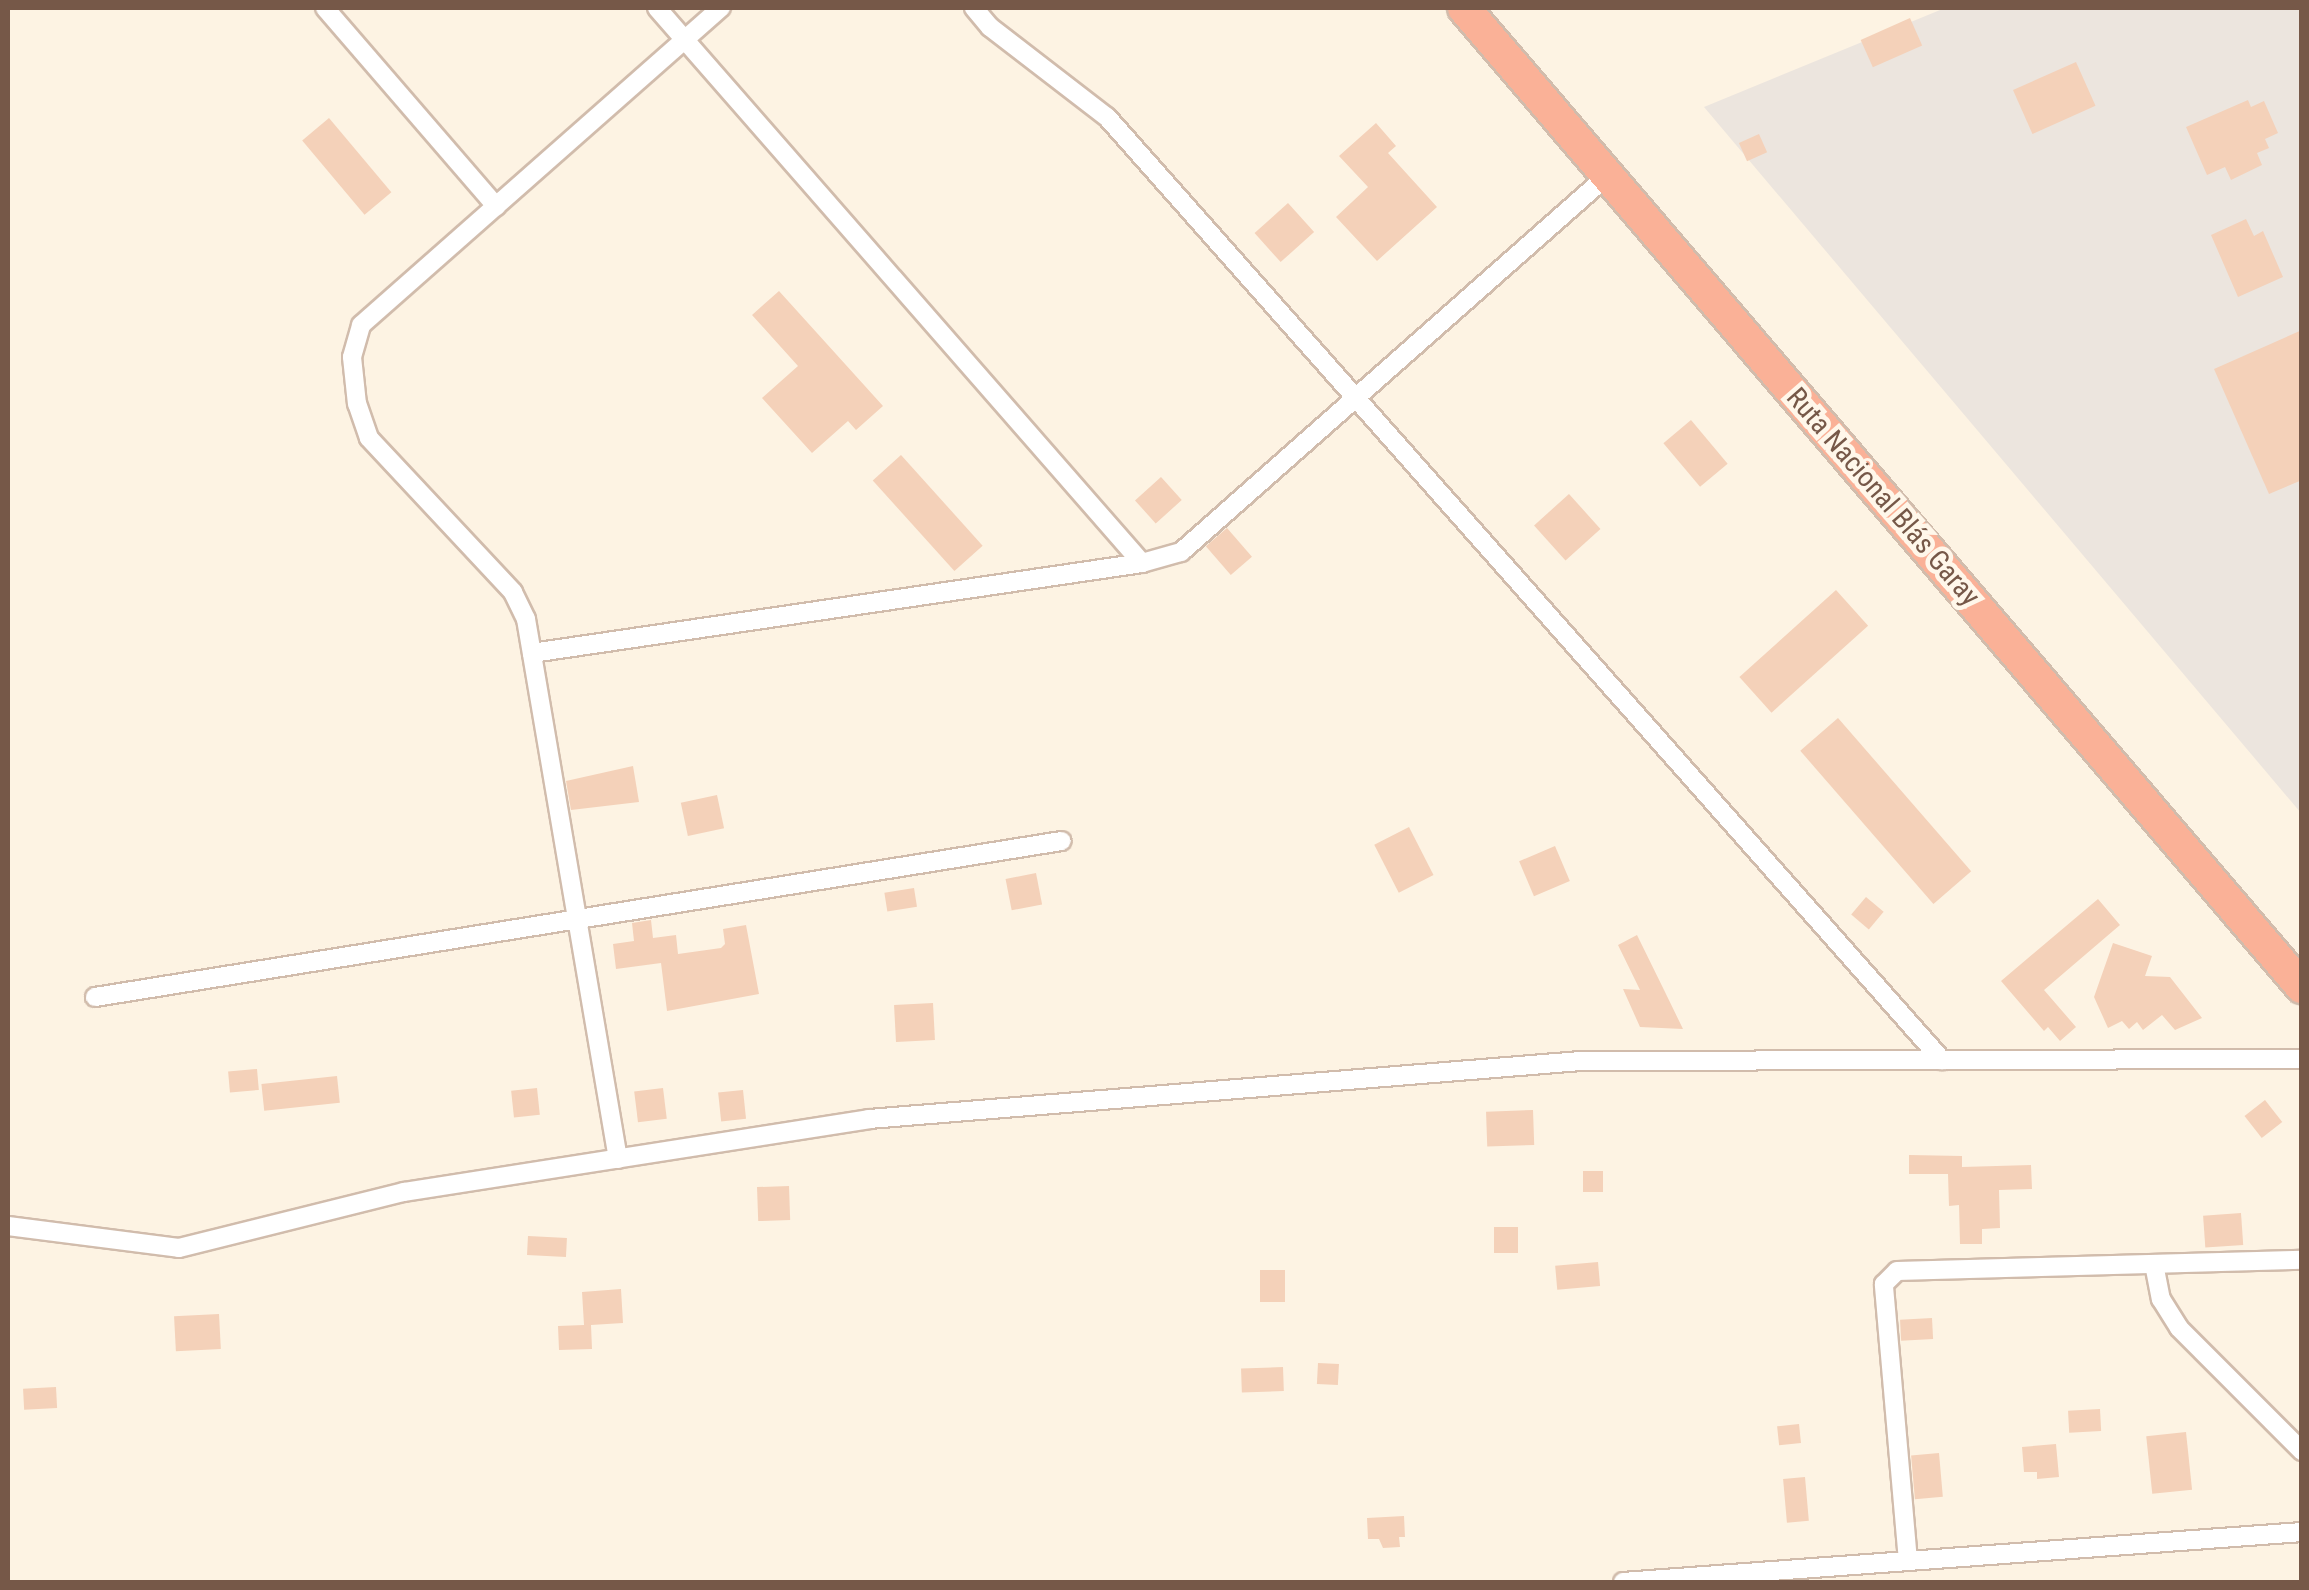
<!DOCTYPE html>
<html>
<head>
<meta charset="utf-8">
<style>
  body { margin:0 }
  #map { position:relative; width:2309px; height:1590px; overflow:hidden; background:#fdf3e3; font-family:"Roboto Condensed",sans-serif }
  div>[style] { position:absolute }
  [style*='--x'] { left:calc(var(--x)*1px); top:calc(var(--y)*1px); width:calc(var(--w)*1px); rotate:calc(var(--a)*1deg) }
  .industrial>* { inset:0; background:#ece5de }
  .building>* { inset:0; background:#f4d1b9; transform-origin:0 0 }
  .roads { filter:drop-shadow(2px 0 #d1bcac) drop-shadow(-2px 0 #d1bcac) drop-shadow(0 2px #d1bcac) drop-shadow(0 -2px #d1bcac) }
  .street>* { height:18px; margin:-9px; padding:0 9px; transform-origin:9px; border-radius:9px; background:#fff }
  .highway>* { height:32px; margin:-16px; padding:0 16px; transform-origin:16px; border-radius:16px; background:#fab197 }
  span { translate:-50% -50%; white-space:nowrap; text-align:center; line-height:1.15; -webkit-text-stroke:9px #fff7ea; paint-order:stroke }
  .street-label { font-size:28px; color:#765848 }
  .frame { position:absolute; inset:0; border:10px solid #765848; pointer-events:none }
</style>
</head>
<body>
<div id="map">
  <div class="industrial">
    <i style="clip-path:polygon(1945px 8px,2301px 8px,2301px 813px,1704px 107px)"></i>
  </div>
  <div class="building">
    <i style="left:1910px;top:18px;width:30px;height:54px;rotate:66deg"></i>
    <i style="left:2076px;top:62px;width:48px;height:69px;rotate:66deg"></i>
    <i style="clip-path:polygon(2248px 100px,2251px 107px,2264px 101px,2278px 133px,2265px 139px,2269px 148px,2257px 153px,2262px 165px,2231px 180px,2225px 167px,2207px 175px,2186px 127px)"></i>
    <i style="left:329px;top:118px;width:97px;height:35px;rotate:50deg"></i>
    <i style="clip-path:polygon(1376px 123px,1396px 146px,1388px 153px,1437px 207px,1377px 261px,1336px 217px,1368px 187px,1339px 156px)"></i>
    <i style="left:1759px;top:134px;width:20px;height:22px;rotate:66deg"></i>
    <i style="left:1288px;top:203px;width:39px;height:45px;rotate:48deg"></i>
    <i style="clip-path:polygon(2246px 219px,2254px 236px,2263px 231px,2283px 277px,2238px 297px,2211px 235px)"></i>
    <i style="clip-path:polygon(779px 291px,883px 406px,856px 430px,848px 421px,812px 453px,762px 398px,798px 366px,752px 315px)"></i>
    <i style="clip-path:polygon(2302px 330px,2302px 480px,2269px 494px,2214px 369px)"></i>
    <i style="left:1691px;top:420px;width:57px;height:36px;rotate:50deg"></i>
    <i style="left:901px;top:455px;width:122px;height:38px;rotate:48deg"></i>
    <i style="left:1161px;top:477px;width:31px;height:35px;rotate:48deg"></i>
    <i style="left:1569px;top:494px;width:47px;height:47px;rotate:48deg"></i>
    <i style="left:1227px;top:528px;width:38px;height:28px;rotate:49deg"></i>
    <i style="left:1836px;top:590px;width:48px;height:130px;rotate:48deg"></i>
    <i style="left:1838px;top:718px;width:203px;height:50px;rotate:49deg"></i>
    <i style="clip-path:polygon(633px 766px,639px 802px,571px 810px,566px 781px)"></i>
    <i style="left:717px;top:795px;width:34px;height:37px;rotate:78deg"></i>
    <i style="left:1409px;top:827px;width:54px;height:39px;rotate:63deg"></i>
    <i style="left:1555px;top:846px;width:38px;height:39px;rotate:67deg"></i>
    <i style="left:1036px;top:873px;width:32px;height:31px;rotate:79deg"></i>
    <i style="left:914px;top:888px;width:19px;height:30px;rotate:81deg"></i>
    <i style="left:1866px;top:897px;width:23px;height:23px;rotate:40deg"></i>
    <i style="clip-path:polygon(2098px 899px,2120px 925px,2044px 990px,2076px 1027px,2060px 1041px,2048px 1027px,2044px 1031px,2001px 981px)"></i>
    <i style="clip-path:polygon(651px 920px,653px 938px,676px 935px,678px 954px,721px 948px,725px 944px,723px 929px,746px 925px,759px 994px,667px 1011px,661px 963px,616px 969px,613px 944px,634px 941px,632px 923px)"></i>
    <i style="clip-path:polygon(1637px 935px,1665px 992px,1683px 1029px,1640px 1027px,1623px 989px,1640px 990px,1618px 945px)"></i>
    <i style="clip-path:polygon(2113px 943px,2152px 956px,2145px 976px,2170px 977px,2202px 1018px,2175px 1030px,2162px 1015px,2143px 1030px,2137px 1022px,2129px 1029px,2122px 1021px,2108px 1028px,2094px 997px)"></i>
    <i style="left:933px;top:1003px;width:37px;height:39px;rotate:87deg"></i>
    <i style="left:257px;top:1069px;width:21px;height:29px;rotate:85deg"></i>
    <i style="left:337px;top:1076px;width:27px;height:76px;rotate:84deg"></i>
    <i style="left:537px;top:1088px;width:27px;height:26px;rotate:84deg"></i>
    <i style="left:663px;top:1088px;width:31px;height:29px;rotate:83deg"></i>
    <i style="left:743px;top:1090px;width:29px;height:25px;rotate:84deg"></i>
    <i style="left:2265px;top:1100px;width:28px;height:26px;rotate:52deg"></i>
    <i style="left:1533px;top:1110px;width:35px;height:47px;rotate:88deg"></i>
    <i style="clip-path:polygon(1909px 1155px,1962px 1156px,1962px 1167px,2031px 1165px,2032px 1189px,1999px 1190px,2000px 1228px,1982px 1229px,1982px 1244px,1960px 1244px,1959px 1205px,1949px 1206px,1948px 1174px,1909px 1174px)"></i>
    <i style="left:1603px;top:1171px;width:21px;height:20px;rotate:90deg"></i>
    <i style="left:789px;top:1186px;width:34px;height:32px;rotate:88deg"></i>
    <i style="left:2241px;top:1213px;width:32px;height:38px;rotate:86deg"></i>
    <i style="left:1494px;top:1227px;width:24px;height:26px"></i>
    <i style="left:528px;top:1236px;width:39px;height:19px;rotate:3deg"></i>
    <i style="left:1598px;top:1262px;width:24px;height:43px;rotate:85deg"></i>
    <i style="left:1260px;top:1270px;width:25px;height:32px"></i>
    <i style="clip-path:polygon(621px 1289px,623px 1323px,591px 1325px,592px 1349px,559px 1350px,558px 1326px,584px 1325px,582px 1292px)"></i>
    <i style="left:219px;top:1314px;width:35px;height:45px;rotate:87deg"></i>
    <i style="left:1932px;top:1318px;width:21px;height:32px;rotate:87deg"></i>
    <i style="left:1318px;top:1363px;width:21px;height:21px;rotate:3deg"></i>
    <i style="left:1283px;top:1367px;width:24px;height:42px;rotate:88deg"></i>
    <i style="left:56px;top:1387px;width:21px;height:33px;rotate:87deg"></i>
    <i style="left:2100px;top:1409px;width:22px;height:32px;rotate:87deg"></i>
    <i style="left:1799px;top:1424px;width:19px;height:22px;rotate:84deg"></i>
    <i style="left:2186px;top:1432px;width:58px;height:40px;rotate:84deg"></i>
    <i style="clip-path:polygon(2056px 1444px,2059px 1477px,2037px 1479px,2037px 1472px,2024px 1472px,2022px 1447px)"></i>
    <i style="left:1939px;top:1453px;width:44px;height:28px;rotate:85deg"></i>
    <i style="left:1805px;top:1477px;width:44px;height:22px;rotate:85deg"></i>
    <i style="clip-path:polygon(1404px 1516px,1405px 1537px,1399px 1537px,1400px 1547px,1383px 1548px,1379px 1539px,1368px 1539px,1367px 1518px)"></i>
  </div>
  <div class="roads">
    <div class="street">
      <i style="--x:325;--y:8;--w:262;--a:49.2"></i>
      <i style="--x:657;--y:8;--w:737;--a:48.85"></i>
      <i style="--x:974;--y:8;--w:25;--a:50"></i>
      <i style="--x:990;--y:27;--w:148;--a:37.6"></i>
      <i style="--x:1107;--y:117;--w:1260;--a:48.48"></i>
      <i style="--x:532;--y:653;--w:617;--a:-8.39"></i>
      <i style="--x:1142;--y:563;--w:41;--a:-15.8"></i>
      <i style="--x:1181;--y:552;--w:570;--a:-41.44"></i>
      <i style="--x:95;--y:997;--w:979;--a:-9.17"></i>
      <i style="--x:618;--y:1159;--w:548;--a:-99.67"></i>
      <i style="--x:526;--y:619;--w:30;--a:-116"></i>
      <i style="--x:513;--y:592;--w:211;--a:-133.1"></i>
      <i style="--x:369;--y:438;--w:36;--a:-109"></i>
      <i style="--x:357;--y:404;--w:47;--a:-96.1"></i>
      <i style="--x:352;--y:357;--w:33;--a:-74"></i>
      <i style="--x:361;--y:325;--w:480;--a:-41.4"></i>
      <i style="--x:8;--y:1226;--w:172;--a:7.3"></i>
      <i style="--x:179;--y:1248;--w:232;--a:-14"></i>
      <i style="--x:404;--y:1192;--w:471;--a:-8.9"></i>
      <i style="--x:869;--y:1119;--w:713;--a:-4.66"></i>
      <i style="--x:1580;--y:1061;--w:722;--a:-0.16"></i>
      <i style="--x:2154;--y:1264;--w:36;--a:79"></i>
      <i style="--x:2161;--y:1299;--w:34;--a:58"></i>
      <i style="--x:2179;--y:1328;--w:174;--a:45"></i>
      <i style="--x:1908;--y:1561;--w:278;--a:-95"></i>
      <i style="--x:1884;--y:1284;--w:18;--a:-45"></i>
      <i style="--x:1897;--y:1271;--w:405;--a:-1.6"></i>
      <i style="--x:1623;--y:1582;--w:681;--a:-4.21"></i>
    </div>
    <div class="highway">
      <i style="--x:1464;--y:8;--w:1289;--a:49.44"></i>
    </div>
  </div>
  <div class="street-label">
    <span style="left:1883px;top:497px;rotate:49deg">Ruta Nacional Blás Garay</span>
  </div>
  <div class="frame"></div>
</div>
</body>
</html>
